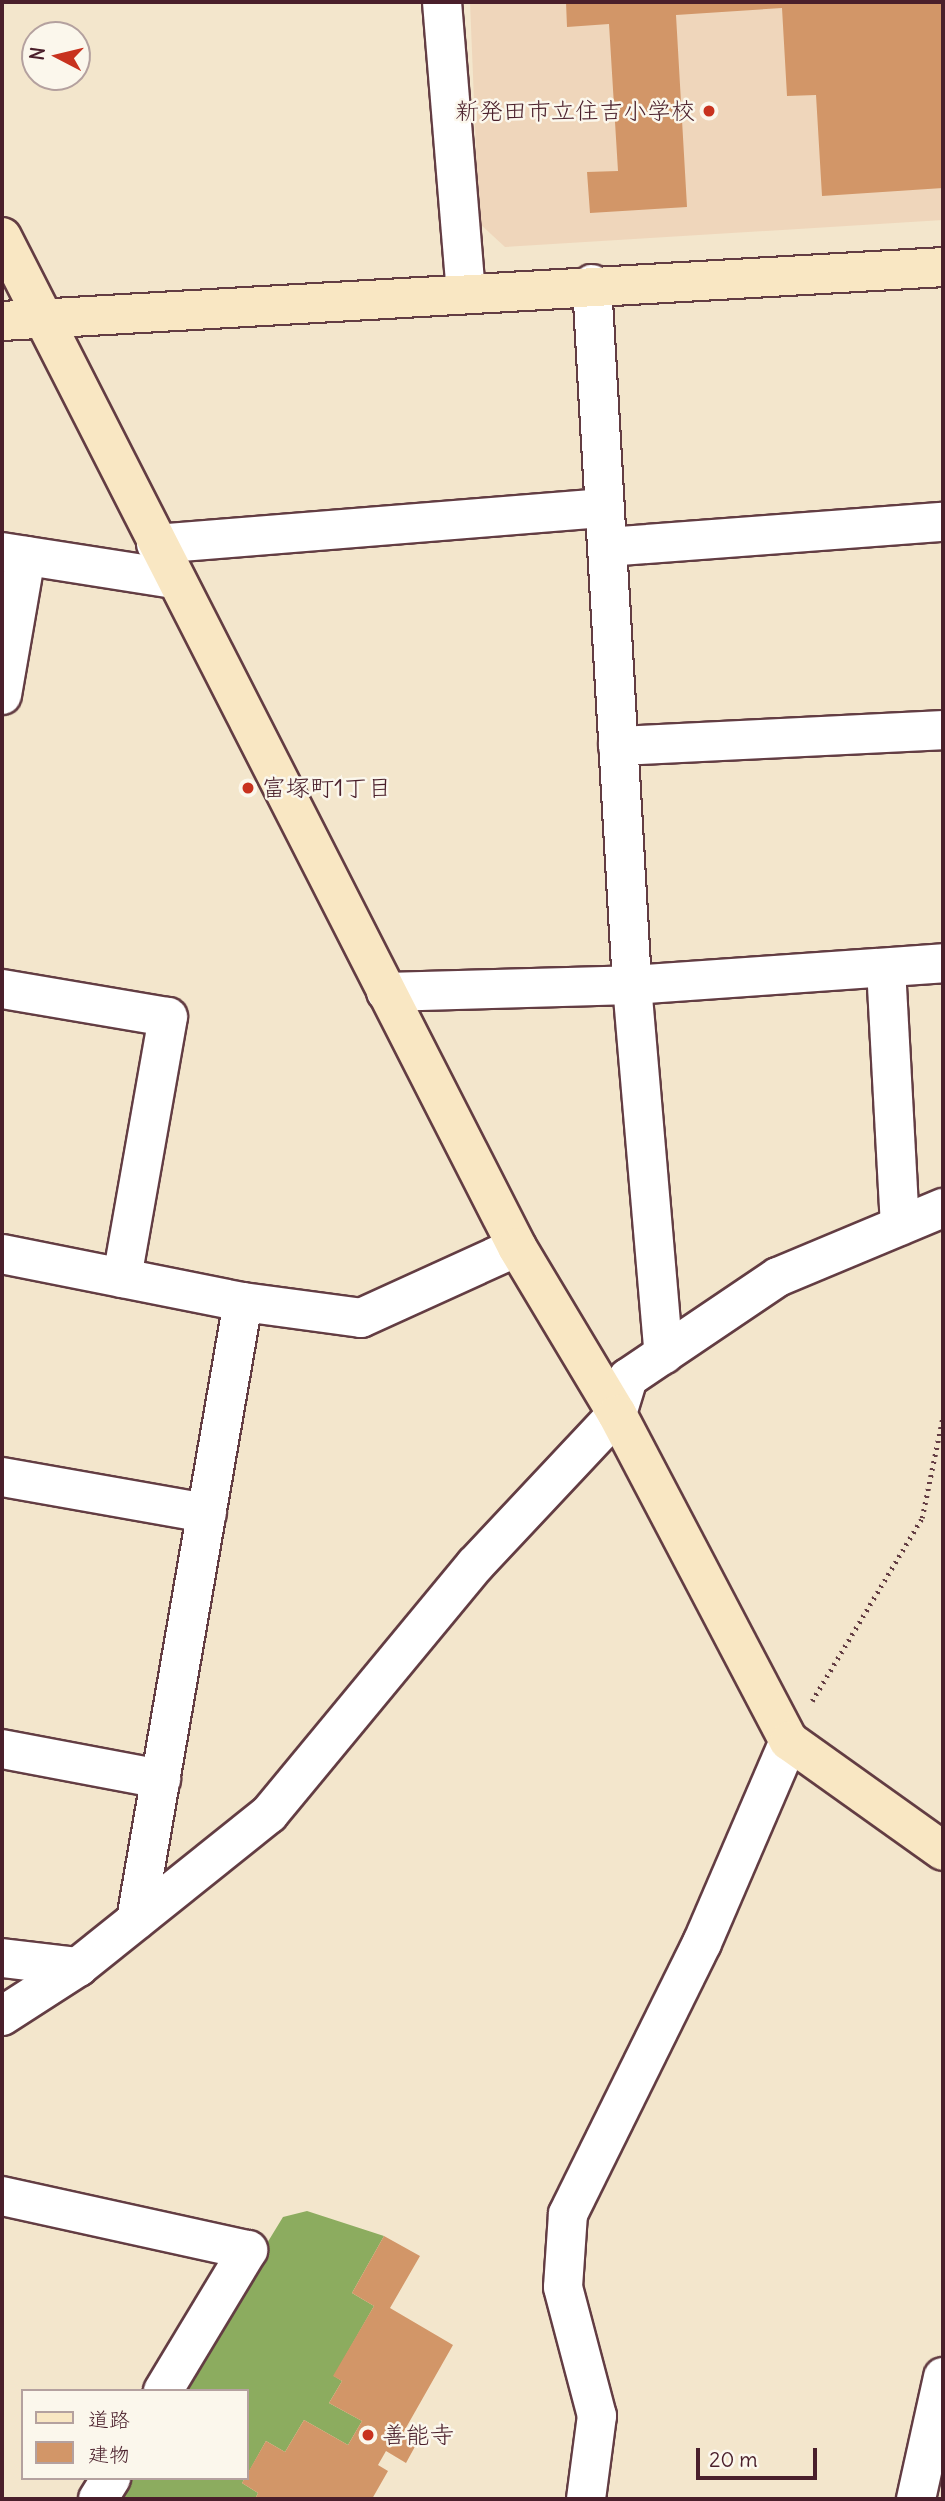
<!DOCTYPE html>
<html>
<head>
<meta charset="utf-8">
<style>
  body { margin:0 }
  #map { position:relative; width:945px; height:2501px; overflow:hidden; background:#f3e6cc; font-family:Delius,"Klee One",sans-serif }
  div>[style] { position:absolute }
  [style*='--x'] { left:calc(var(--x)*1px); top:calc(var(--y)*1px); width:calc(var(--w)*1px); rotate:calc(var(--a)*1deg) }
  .built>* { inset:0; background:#efd6bb }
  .forest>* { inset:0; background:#8cac5f }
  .building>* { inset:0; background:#d29668 }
  .path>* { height:4.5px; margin-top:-2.25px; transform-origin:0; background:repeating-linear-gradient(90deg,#633d43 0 2px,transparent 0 7px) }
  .roads { filter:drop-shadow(2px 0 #633d43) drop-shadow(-2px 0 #633d43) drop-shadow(0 2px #633d43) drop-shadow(0 -2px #633d43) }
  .street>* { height:38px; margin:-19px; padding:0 19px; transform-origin:19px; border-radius:19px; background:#fff }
  .secondary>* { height:38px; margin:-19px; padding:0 19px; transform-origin:19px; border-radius:19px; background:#f9e7c3 }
  .dots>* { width:19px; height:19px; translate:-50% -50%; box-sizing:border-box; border:4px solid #fbf7ec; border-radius:50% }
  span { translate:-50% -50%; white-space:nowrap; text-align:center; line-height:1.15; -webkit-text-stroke:5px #fbf7ec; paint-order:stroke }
  .poi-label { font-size:24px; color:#4a1f2b }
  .right { translate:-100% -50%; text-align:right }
  .left { translate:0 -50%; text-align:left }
  .frame { position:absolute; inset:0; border:4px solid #4a1f2b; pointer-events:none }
  .legend { position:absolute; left:21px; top:2389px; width:228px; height:91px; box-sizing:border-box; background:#fbf7ec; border:2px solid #b4a19f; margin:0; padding:9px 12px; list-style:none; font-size:21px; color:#4a1f2b }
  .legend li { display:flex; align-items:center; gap:14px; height:35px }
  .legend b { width:35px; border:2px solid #b4a19f }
  .north { position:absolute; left:21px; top:21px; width:70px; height:70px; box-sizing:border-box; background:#fbf7ec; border:2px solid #b4a19f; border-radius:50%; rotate:277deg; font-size:19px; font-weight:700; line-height:28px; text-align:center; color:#4a1f2b }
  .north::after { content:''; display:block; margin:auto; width:24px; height:32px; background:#c8321e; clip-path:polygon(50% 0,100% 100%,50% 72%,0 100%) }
  .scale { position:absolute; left:696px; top:2448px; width:121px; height:32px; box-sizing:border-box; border:4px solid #4a1f2b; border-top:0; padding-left:9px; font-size:21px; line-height:24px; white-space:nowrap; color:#4a1f2b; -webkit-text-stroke:5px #fbf7ec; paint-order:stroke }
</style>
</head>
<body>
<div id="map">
  <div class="built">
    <i style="clip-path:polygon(470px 2px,943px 2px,943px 220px,505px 247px,479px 223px)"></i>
  </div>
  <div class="forest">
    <i style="clip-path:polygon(307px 2211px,384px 2236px,352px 2293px,374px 2306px,334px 2376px,342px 2381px,329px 2403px,362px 2421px,348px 2445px,304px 2420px,285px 2452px,266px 2441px,247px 2475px,247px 2391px,177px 2391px,283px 2217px)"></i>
    <i style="clip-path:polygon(123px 2478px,245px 2478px,242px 2483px,258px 2493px,255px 2499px,110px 2499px)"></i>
  </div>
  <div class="building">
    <i style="clip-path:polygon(566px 2px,943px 2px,943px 188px,822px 196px,816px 95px,787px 96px,782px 8px,676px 15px,687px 207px,590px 213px,587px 172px,618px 171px,609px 24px,567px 27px)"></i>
    <i style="clip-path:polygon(384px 2236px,420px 2256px,390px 2308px,453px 2345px,403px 2433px,418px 2441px,406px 2463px,386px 2451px,378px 2465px,388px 2471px,372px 2499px,255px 2499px,258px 2493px,242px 2483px,266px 2441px,285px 2452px,304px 2420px,348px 2445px,362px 2421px,329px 2403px,342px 2381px,333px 2376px,374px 2306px,352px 2293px)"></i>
  </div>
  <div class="path">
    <i style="--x:812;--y:1701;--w:214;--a:-59"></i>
    <i style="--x:922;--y:1518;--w:104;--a:-78.4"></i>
  </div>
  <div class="roads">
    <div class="street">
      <i style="--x:442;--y:2;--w:291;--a:85.3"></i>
      <i style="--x:592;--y:284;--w:702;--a:86.73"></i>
      <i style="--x:632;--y:985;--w:371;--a:85.1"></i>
      <i style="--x:156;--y:544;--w:450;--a:-4.6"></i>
      <i style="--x:607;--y:547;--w:337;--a:-4.3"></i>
      <i style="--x:2;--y:552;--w:174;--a:8.9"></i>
      <i style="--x:2;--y:695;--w:141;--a:-80.2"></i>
      <i style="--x:618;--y:746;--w:325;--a:-2.8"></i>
      <i style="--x:886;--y:968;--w:258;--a:86.9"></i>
      <i style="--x:2;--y:989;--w:168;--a:9.6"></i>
      <i style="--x:168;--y:1017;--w:265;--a:100"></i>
      <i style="--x:386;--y:992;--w:246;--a:-1.6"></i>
      <i style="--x:632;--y:985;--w:312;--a:-4"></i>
      <i style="--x:2;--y:1254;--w:246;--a:11.3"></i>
      <i style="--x:243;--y:1302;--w:119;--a:7.7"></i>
      <i style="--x:361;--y:1318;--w:171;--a:-24.5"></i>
      <i style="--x:2;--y:1477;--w:208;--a:10"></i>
      <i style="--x:2;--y:1749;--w:162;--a:10.7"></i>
      <i style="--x:136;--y:1920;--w:627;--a:-80.18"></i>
      <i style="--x:2;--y:1958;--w:77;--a:6.8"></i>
      <i style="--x:2;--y:2016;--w:90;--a:-32.8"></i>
      <i style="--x:78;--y:1967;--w:245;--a:-38.7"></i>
      <i style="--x:269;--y:1814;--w:323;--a:-50.4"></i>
      <i style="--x:475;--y:1565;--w:207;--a:-46.8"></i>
      <i style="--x:617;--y:1414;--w:38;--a:-73"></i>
      <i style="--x:628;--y:1378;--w:181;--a:-34"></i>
      <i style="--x:778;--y:1277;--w:179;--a:-22.7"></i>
      <i style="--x:2;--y:2196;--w:252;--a:12.4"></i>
      <i style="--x:248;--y:2250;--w:165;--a:121.1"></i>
      <i style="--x:98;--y:2499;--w:25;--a:-58"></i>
      <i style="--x:586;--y:2499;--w:84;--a:-82.5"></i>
      <i style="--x:597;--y:2416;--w:133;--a:-104.8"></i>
      <i style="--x:563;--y:2287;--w:73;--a:-86.1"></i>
      <i style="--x:568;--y:2214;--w:302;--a:-63.7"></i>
      <i style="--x:702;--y:1943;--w:220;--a:-66.7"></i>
      <i style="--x:916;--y:2499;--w:125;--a:-77.5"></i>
    </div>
    <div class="secondary">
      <i style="--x:2;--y:237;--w:1134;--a:62.98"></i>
      <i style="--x:517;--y:1247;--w:195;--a:59.1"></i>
      <i style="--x:617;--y:1414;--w:369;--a:62.3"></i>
      <i style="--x:789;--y:1741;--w:189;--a:35.5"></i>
      <i style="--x:2;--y:321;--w:943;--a:-3.28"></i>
    </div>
  </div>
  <div class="dots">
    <i style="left:709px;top:111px;background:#c8321e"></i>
    <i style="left:248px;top:788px;background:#c8321e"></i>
    <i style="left:368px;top:2435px;background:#c8321e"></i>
  </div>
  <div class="poi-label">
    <span class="right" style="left:695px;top:111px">新発田市立住吉小学校</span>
    <span class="left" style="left:262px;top:788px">富塚町1丁目</span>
    <span class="left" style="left:382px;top:2435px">善能寺</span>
  </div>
  <div class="frame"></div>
  <ul class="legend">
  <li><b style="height:9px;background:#f9e7c3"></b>道路</li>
  <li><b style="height:19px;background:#d29668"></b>建物</li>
  </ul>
  <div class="north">N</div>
  <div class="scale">20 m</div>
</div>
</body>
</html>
